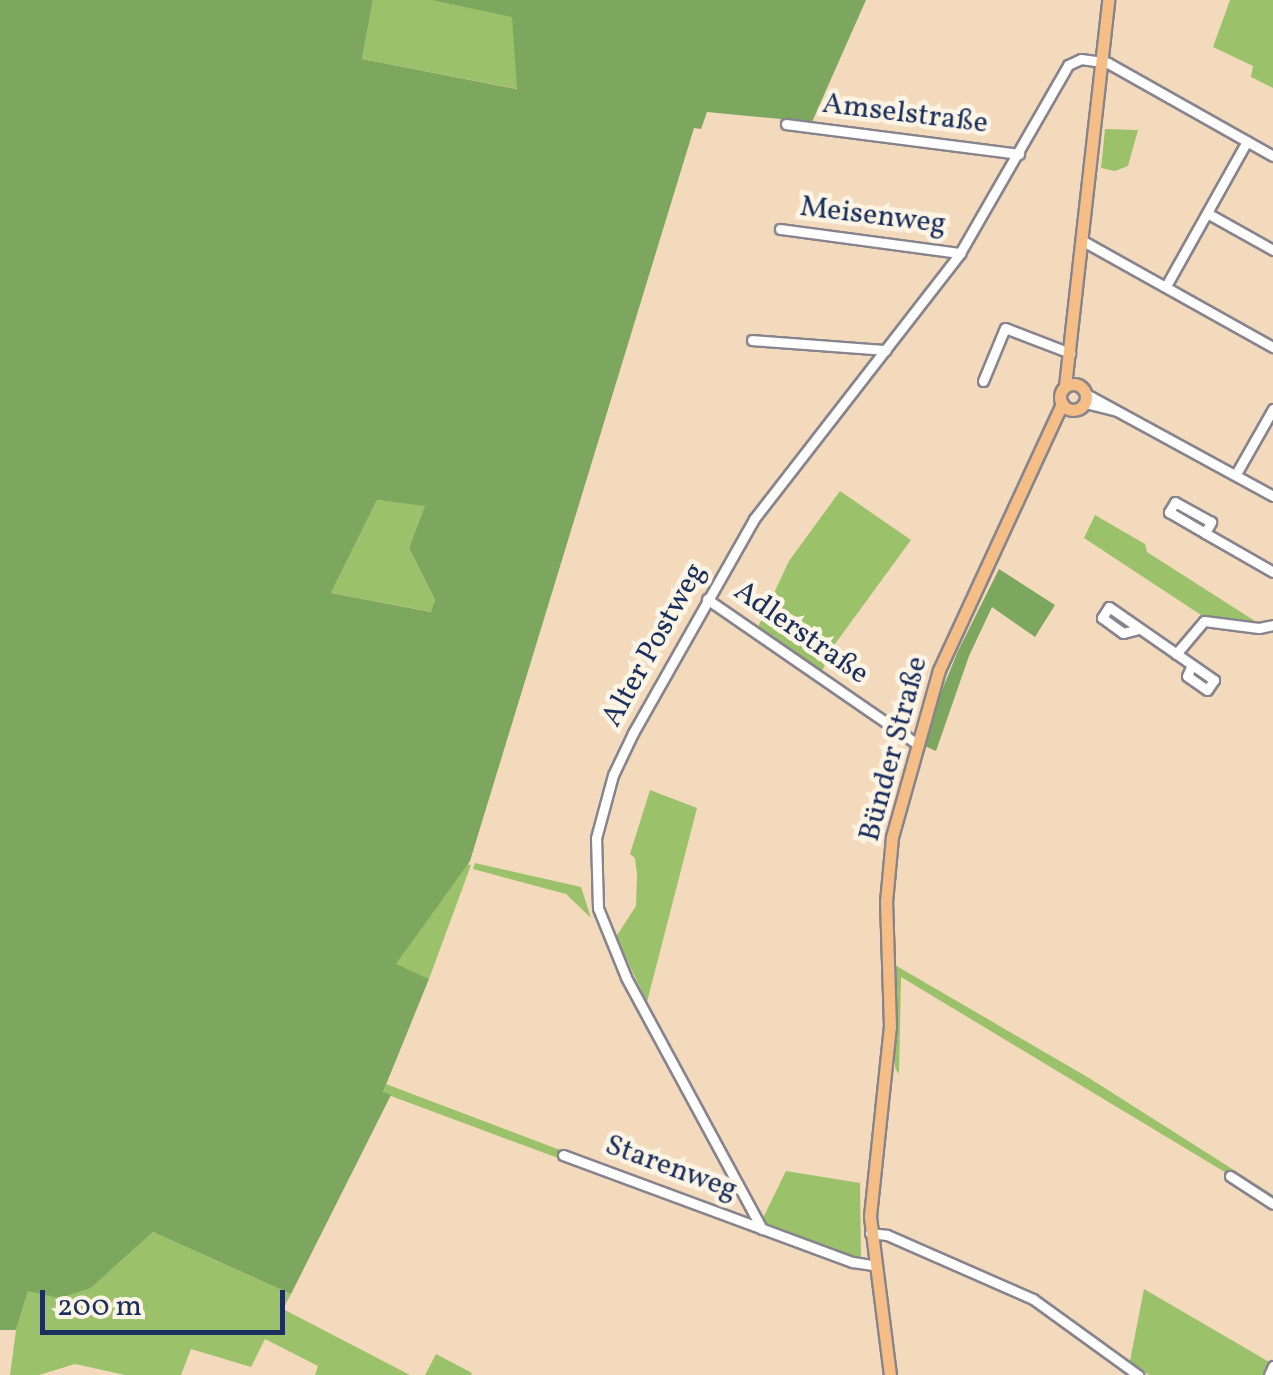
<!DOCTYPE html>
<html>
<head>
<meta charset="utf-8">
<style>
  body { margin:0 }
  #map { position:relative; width:1273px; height:1375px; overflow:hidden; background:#f4dabd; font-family:Vollkorn,serif }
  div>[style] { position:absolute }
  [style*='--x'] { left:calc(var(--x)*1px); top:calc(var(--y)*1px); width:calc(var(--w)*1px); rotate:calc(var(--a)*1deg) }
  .green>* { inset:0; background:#9cc16b }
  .forest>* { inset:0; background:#7da75f }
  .roads { filter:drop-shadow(2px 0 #88848e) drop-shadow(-2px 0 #88848e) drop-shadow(0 2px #88848e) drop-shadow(0 -2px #88848e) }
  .minor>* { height:9px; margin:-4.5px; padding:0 4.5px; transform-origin:4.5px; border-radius:4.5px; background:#fff }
  .major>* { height:11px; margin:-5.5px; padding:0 5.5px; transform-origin:5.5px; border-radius:5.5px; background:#f5be86 }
  .major>.ring { margin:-5.5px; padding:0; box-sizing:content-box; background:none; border:11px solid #f5be86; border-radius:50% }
  span { translate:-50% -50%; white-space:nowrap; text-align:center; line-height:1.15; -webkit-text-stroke:9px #fcf5e5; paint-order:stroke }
  .street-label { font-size:30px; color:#1b2f5e }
  .scale { position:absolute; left:40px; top:1290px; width:245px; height:45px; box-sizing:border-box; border:5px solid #1b2f5e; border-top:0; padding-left:12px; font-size:30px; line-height:35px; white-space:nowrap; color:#1b2f5e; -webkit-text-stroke:8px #fcf5e5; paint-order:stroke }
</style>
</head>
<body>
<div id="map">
  <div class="green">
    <i style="clip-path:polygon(373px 0,431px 0,513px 16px,518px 89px,362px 59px)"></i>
    <i style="clip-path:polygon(1230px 0,1273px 0,1273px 88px,1251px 77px,1253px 66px,1213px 47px)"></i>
    <i style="clip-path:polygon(1105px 129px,1138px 130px,1128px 166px,1115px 171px,1101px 168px)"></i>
    <i style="clip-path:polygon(840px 491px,911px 540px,835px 644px,821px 673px,757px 629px,789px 561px)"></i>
    <i style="clip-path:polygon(377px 500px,426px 505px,409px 548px,435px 600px,432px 612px,331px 593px)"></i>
    <i style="clip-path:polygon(1095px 515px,1145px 544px,1147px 552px,1258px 623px,1201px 615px,1084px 538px)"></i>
    <i style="clip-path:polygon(650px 790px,697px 808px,647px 1002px,616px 937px,636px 906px,637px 874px,635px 858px,630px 854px)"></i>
    <i style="clip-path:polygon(475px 863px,581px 887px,591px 918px,566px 894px,473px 869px)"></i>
    <i style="clip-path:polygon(466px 864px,471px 865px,429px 979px,395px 965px)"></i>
    <i style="clip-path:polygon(895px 965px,1089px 1078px,1273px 1195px,1273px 1201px,901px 977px,899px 1074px,895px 1068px)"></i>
    <i style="clip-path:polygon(386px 1084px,560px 1150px,558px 1158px,383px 1093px)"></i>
    <i style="clip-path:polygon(786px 1171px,860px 1183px,861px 1260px,766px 1225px,762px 1220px)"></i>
    <i style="clip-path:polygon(153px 1232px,291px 1294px,283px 1309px,410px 1375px,315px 1375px,318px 1366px,265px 1339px,251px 1367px,191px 1349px,181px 1375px,125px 1375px,75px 1364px,39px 1375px,10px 1375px,16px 1330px,28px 1291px,91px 1288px)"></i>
    <i style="clip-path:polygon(1144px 1289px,1271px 1363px,1265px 1375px,1149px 1375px,1130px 1361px)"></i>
    <i style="clip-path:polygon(436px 1354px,472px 1373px,471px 1375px,425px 1375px)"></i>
  </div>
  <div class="forest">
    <i style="clip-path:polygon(evenodd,0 0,373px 0,362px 59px,517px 89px,512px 17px,431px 0,866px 0,812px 122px,707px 112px,701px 129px,694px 128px,470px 861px,396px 964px,429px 979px,383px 1092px,391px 1095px,291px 1294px,153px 1232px,91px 1288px,59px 1298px,28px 1291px,16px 1330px,0 1330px,0 0,377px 500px,425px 506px,409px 548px,435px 600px,431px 612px,331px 593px,377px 500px)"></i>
    <i style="clip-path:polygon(999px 569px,1055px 605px,1035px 637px,992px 607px,969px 656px,936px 751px,920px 744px,958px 651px)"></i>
  </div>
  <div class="roads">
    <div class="minor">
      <i style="--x:786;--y:124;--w:235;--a:7.3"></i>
      <i style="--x:1207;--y:213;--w:76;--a:29.3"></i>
      <i style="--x:780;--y:229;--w:182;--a:7.6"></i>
      <i style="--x:1083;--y:241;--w:218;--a:29.2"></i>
      <i style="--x:1166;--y:286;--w:166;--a:-60.8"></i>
      <i style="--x:752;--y:340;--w:134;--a:4.3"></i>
      <i style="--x:983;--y:381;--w:57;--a:-67.5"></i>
      <i style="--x:1005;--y:328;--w:70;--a:21"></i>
      <i style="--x:1086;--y:394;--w:213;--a:28.6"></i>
      <i style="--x:1085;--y:403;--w:32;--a:14"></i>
      <i style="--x:1236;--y:474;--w:75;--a:-60.4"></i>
      <i style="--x:1205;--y:533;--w:13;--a:-61"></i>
      <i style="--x:1211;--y:522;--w:41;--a:-150.9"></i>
      <i style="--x:1175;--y:502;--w:12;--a:121"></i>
      <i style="--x:1169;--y:512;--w:42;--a:30.3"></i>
      <i style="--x:1205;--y:533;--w:78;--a:29.8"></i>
      <i style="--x:707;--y:599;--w:254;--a:34.6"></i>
      <i style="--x:1139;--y:629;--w:16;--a:166"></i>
      <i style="--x:1123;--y:633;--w:26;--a:-144"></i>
      <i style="--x:1102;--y:618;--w:13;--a:-58"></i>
      <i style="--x:1109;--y:607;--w:128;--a:34.8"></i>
      <i style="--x:1214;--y:680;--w:12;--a:125"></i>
      <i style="--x:1207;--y:690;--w:24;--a:-145"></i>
      <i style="--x:1187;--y:676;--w:12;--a:-66"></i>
      <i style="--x:1176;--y:654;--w:43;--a:-49.7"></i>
      <i style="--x:1204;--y:621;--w:55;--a:7.3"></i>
      <i style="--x:1259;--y:628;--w:14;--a:-12"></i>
      <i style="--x:563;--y:1155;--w:309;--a:20.3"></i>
      <i style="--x:853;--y:1262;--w:20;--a:9"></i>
      <i style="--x:1230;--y:1176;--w:51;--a:33.1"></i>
      <i style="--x:762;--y:1229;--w:286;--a:-118.4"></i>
      <i style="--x:626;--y:977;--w:74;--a:-112.1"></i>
      <i style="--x:598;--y:908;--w:70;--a:-91.6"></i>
      <i style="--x:596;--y:838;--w:65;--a:-74.9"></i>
      <i style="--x:613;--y:775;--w:47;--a:-64.5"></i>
      <i style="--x:633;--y:733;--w:246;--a:-60.5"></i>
      <i style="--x:754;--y:519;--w:336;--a:-52.2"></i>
      <i style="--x:960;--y:253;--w:217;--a:-60.1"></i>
      <i style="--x:1068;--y:65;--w:14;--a:-25"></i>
      <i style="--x:1081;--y:59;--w:27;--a:8"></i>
      <i style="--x:1108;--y:63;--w:189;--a:29.4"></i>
      <i style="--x:870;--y:1233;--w:17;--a:7"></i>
      <i style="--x:887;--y:1235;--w:159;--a:23.7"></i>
      <i style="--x:1033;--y:1299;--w:130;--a:35.9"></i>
      <i style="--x:1269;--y:1375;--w:10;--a:-66"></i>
    </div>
    <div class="major">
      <i class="ring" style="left:1060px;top:384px;width:15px;height:15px"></i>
      <i style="--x:1065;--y:386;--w:388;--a:-83.6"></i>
      <i style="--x:890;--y:1375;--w:160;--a:-97.2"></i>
      <i style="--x:870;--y:1216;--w:190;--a:-84"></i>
      <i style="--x:890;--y:1027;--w:125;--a:-91.8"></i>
      <i style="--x:886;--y:902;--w:65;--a:-84.7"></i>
      <i style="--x:892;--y:837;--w:173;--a:-74.3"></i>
      <i style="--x:939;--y:670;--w:293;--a:-65.2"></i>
    </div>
  </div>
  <div class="street-label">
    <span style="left:905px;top:114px;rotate:7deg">Amselstraße</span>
    <span style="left:873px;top:216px;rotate:7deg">Meisenweg</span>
    <span style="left:801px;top:633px;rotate:35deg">Adlerstraße</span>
    <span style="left:654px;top:645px;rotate:-61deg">Alter Postweg</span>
    <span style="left:894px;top:749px;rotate:-75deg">Bünder Straße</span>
    <span style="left:671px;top:1168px;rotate:20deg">Starenweg</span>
  </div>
  <div class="scale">200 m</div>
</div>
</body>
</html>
